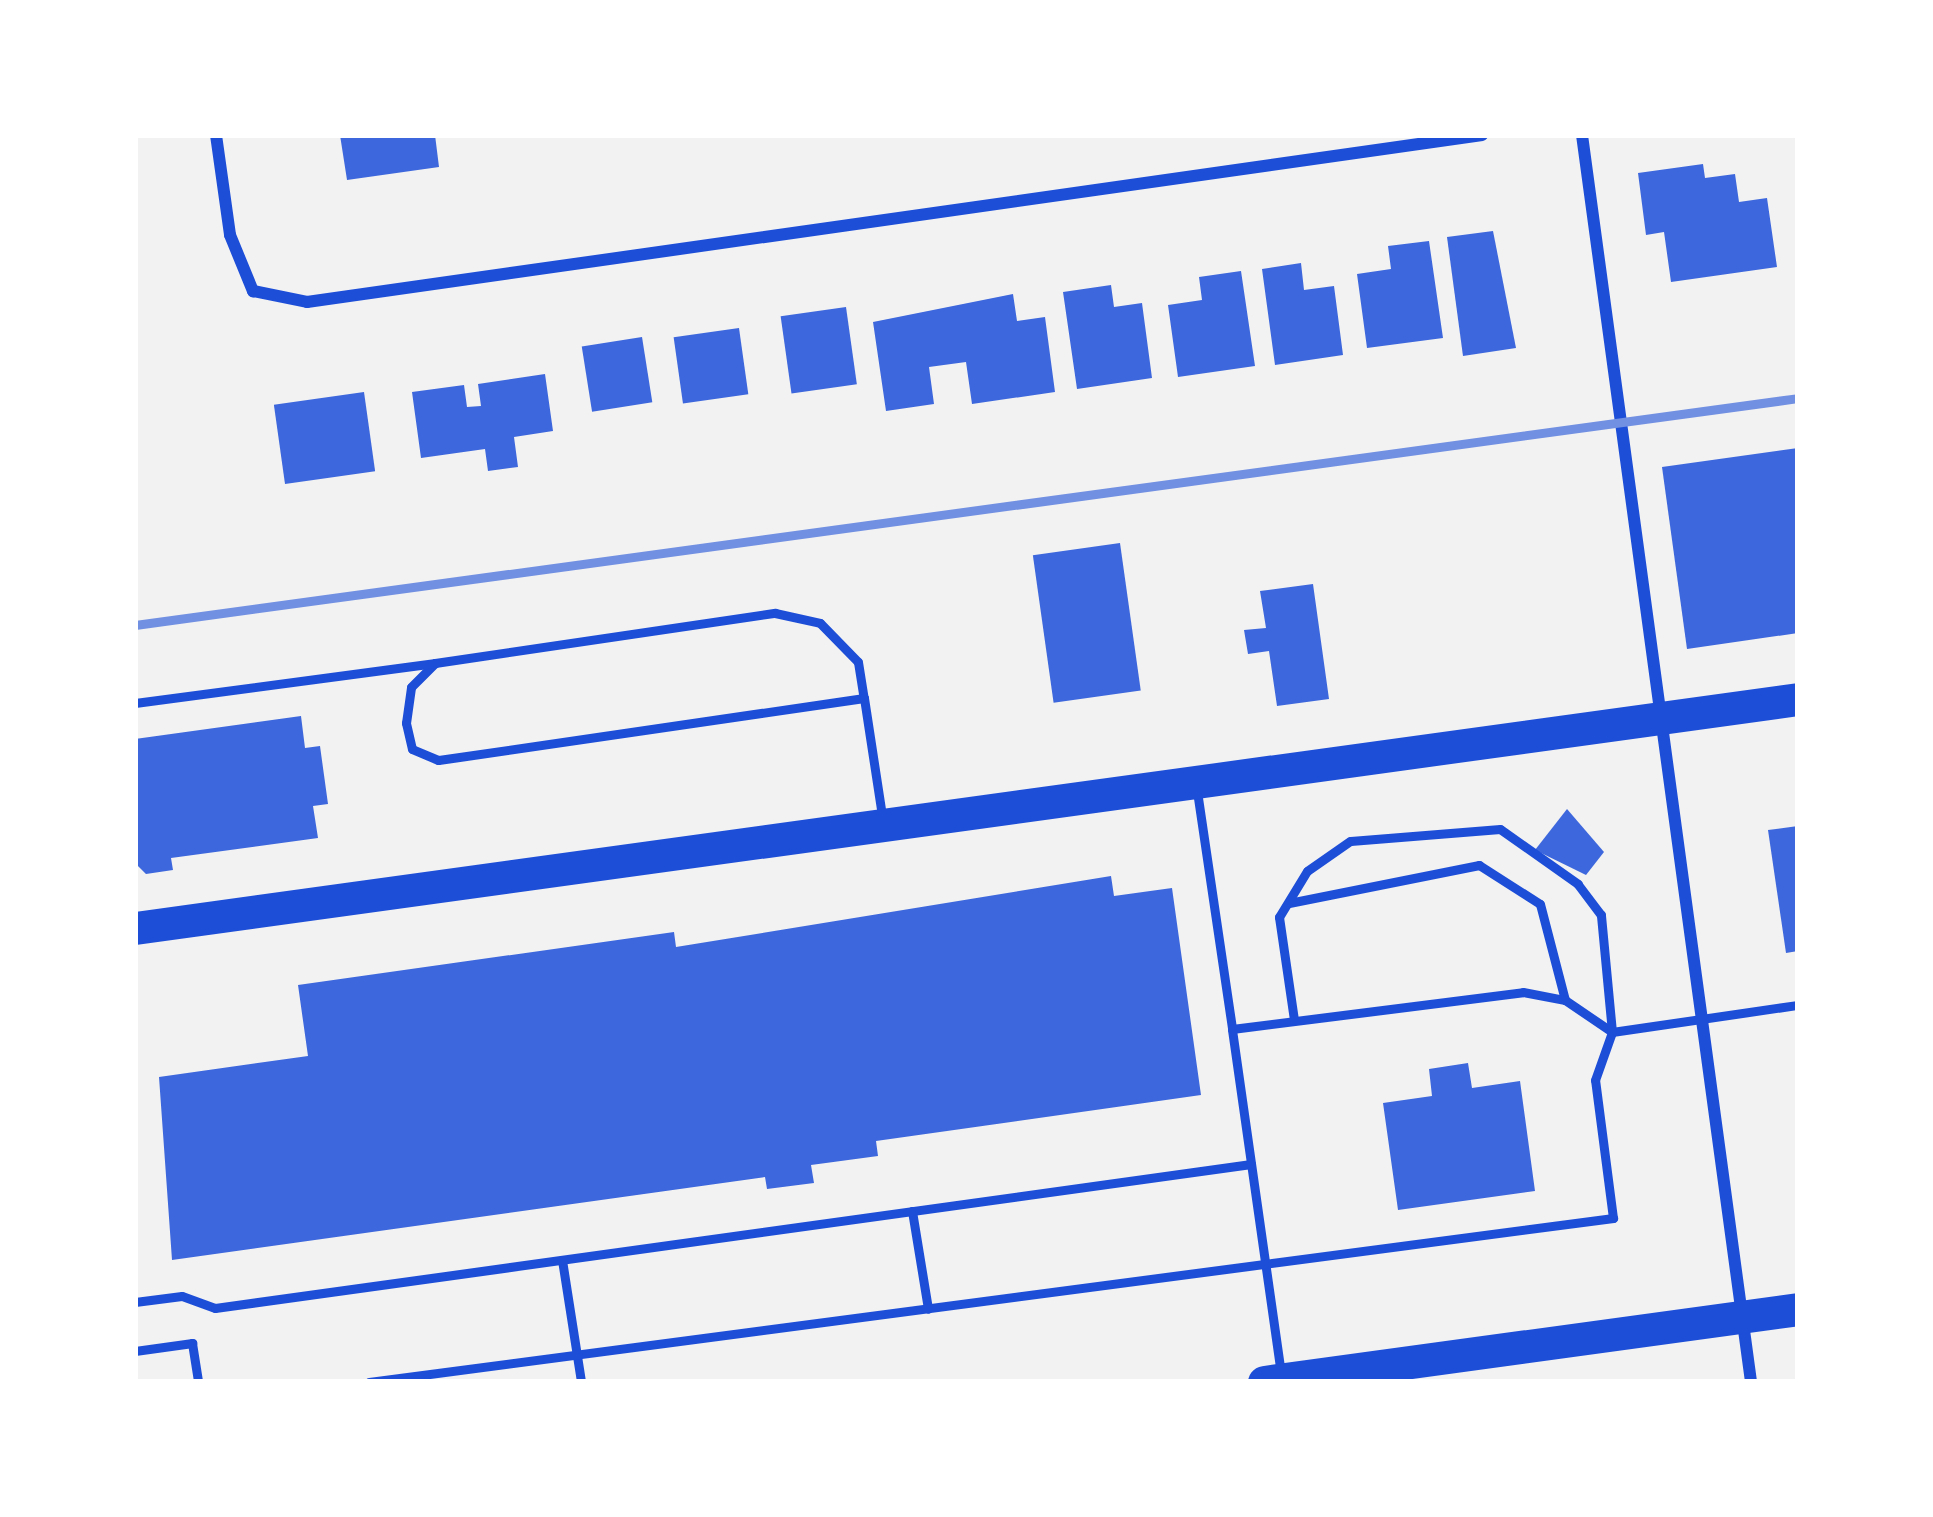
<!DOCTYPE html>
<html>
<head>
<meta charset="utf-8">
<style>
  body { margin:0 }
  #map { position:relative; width:1933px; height:1517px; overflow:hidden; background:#f2f2f2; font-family:Rubik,sans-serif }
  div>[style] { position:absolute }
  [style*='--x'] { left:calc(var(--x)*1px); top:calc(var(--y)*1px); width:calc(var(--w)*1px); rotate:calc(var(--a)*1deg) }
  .building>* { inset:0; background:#3d67dc; transform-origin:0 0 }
  .service>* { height:9px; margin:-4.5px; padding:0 4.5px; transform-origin:4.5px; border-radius:4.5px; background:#1d4ed8 }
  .minor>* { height:12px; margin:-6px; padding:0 6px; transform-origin:6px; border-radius:6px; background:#1d4ed8 }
  .trunk>* { height:33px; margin:-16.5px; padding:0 16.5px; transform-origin:16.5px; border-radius:16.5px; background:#1d4ed8 }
  .rail>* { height:9px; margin:-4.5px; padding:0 4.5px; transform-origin:4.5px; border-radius:4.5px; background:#7290e2 }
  span { translate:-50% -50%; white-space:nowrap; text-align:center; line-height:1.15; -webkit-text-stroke:9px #fff; paint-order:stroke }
  .frame { position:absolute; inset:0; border:138px solid #fff; pointer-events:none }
</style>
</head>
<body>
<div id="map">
  <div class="building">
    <i style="clip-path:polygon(340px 135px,435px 135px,439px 167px,347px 180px)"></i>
    <i style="clip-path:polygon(1703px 164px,1705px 178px,1735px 174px,1739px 202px,1767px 198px,1777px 267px,1671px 282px,1664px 232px,1646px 235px,1638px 173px)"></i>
    <i style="clip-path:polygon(1493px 231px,1516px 348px,1463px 356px,1447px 237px)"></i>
    <i style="clip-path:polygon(1429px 241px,1443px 338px,1367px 348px,1357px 274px,1391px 269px,1388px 246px)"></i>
    <i style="clip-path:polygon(1301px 263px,1304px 290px,1334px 286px,1343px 355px,1275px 365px,1262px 269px)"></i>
    <i style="clip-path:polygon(1241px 271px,1255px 366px,1178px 377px,1168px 305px,1202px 300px,1199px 277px)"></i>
    <i style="clip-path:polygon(1111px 285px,1114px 307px,1142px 303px,1152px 378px,1077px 389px,1063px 292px)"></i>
    <i style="clip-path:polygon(1013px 294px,1017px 321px,1045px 317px,1055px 392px,972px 404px,966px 362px,929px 367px,934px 404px,886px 411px,873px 322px)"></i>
    <i style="left:846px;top:307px;width:78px;height:66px;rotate:82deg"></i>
    <i style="left:739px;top:328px;width:67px;height:66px;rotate:82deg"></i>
    <i style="left:642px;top:337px;width:66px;height:61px;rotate:81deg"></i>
    <i style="clip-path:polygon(545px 374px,553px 431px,514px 437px,518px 467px,488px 471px,485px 449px,421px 458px,412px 392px,464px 385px,467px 407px,481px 406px,478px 384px)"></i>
    <i style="left:364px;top:392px;width:80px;height:91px;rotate:82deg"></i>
    <i style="clip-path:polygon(1798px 448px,1798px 633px,1687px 649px,1662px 467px)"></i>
    <i style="left:1120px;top:543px;width:149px;height:88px;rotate:82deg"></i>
    <i style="clip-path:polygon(1313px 584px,1329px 699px,1277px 706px,1269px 651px,1248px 654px,1244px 630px,1266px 628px,1260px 591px)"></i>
    <i style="clip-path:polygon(301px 716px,305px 748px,320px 746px,328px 804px,313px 806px,318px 838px,171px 858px,173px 870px,146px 874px,135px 863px,135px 739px)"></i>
    <i style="clip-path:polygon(1567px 809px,1604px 852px,1586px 875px,1535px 850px)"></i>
    <i style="clip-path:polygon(1798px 826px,1798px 951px,1786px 953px,1768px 830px)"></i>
    <i style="clip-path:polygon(1111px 876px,1114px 896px,1172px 888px,1201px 1095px,876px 1141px,878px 1156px,811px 1165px,814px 1183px,767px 1189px,765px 1177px,172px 1260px,159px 1077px,308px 1056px,298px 985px,674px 932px,676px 947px)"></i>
    <i style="clip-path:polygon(1468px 1063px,1472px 1088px,1520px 1081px,1535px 1191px,1398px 1210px,1383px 1103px,1432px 1096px,1429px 1069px)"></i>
  </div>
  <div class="service">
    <i style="--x:864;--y:698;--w:430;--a:171.7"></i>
    <i style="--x:438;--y:760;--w:28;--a:-157"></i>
    <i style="--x:412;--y:749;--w:27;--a:-103"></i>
    <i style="--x:406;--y:723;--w:36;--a:-82"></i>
    <i style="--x:411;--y:687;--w:34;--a:-45"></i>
    <i style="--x:435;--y:663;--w:344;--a:-8.4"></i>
    <i style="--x:775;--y:613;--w:46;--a:12.5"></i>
    <i style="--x:820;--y:623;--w:54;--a:45.7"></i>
    <i style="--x:858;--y:662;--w:36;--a:81"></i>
    <i style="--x:864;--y:698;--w:119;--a:81.3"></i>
    <i style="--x:135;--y:703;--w:303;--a:-7.6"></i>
    <i style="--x:1197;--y:791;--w:241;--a:81.6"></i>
    <i style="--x:1289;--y:903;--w:194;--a:-11.3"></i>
    <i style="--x:1479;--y:865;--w:72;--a:32.6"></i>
    <i style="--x:1540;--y:904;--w:99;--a:75.4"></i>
    <i style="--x:912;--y:1211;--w:99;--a:80.7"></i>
    <i style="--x:562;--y:1260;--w:123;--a:81.1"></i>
    <i style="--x:135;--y:1302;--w:47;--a:-7.3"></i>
    <i style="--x:182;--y:1296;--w:35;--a:20"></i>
    <i style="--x:215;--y:1308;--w:1046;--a:-7.91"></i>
    <i style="--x:135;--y:1351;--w:58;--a:-8"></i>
    <i style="--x:192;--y:1343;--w:39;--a:81"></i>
    <i style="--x:1281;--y:1374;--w:348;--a:-98.1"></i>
    <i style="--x:1232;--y:1029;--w:293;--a:-7.2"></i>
    <i style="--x:1523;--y:992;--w:43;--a:10.8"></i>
    <i style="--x:1565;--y:1000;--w:57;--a:34.2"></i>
    <i style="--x:1612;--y:1032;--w:188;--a:-8.3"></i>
    <i style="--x:369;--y:1382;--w:1255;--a:-7.51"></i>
    <i style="--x:1613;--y:1218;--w:139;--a:-97.4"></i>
    <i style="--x:1595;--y:1080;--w:51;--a:-70.5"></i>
    <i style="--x:1612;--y:1032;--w:118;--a:-95.4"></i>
    <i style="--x:1601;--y:915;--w:39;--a:-127"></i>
    <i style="--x:1578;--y:884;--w:95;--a:-144.8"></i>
    <i style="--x:1500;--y:829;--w:150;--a:175.4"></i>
    <i style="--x:1350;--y:841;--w:52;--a:145.1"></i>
    <i style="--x:1307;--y:871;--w:54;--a:121.3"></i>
    <i style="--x:1279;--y:917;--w:104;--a:81.7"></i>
  </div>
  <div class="minor">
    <i style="--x:216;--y:135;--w:101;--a:82"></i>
    <i style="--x:230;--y:235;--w:61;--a:67.7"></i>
    <i style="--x:253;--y:291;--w:55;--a:11.5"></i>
    <i style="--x:307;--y:302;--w:1187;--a:-8.09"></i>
    <i style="--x:1582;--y:135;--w:1258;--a:82.28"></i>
  </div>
  <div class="trunk">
    <i style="--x:135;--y:928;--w:1679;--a:-7.84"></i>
    <i style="--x:1264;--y:1382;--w:539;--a:-7.78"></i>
  </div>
  <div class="rail">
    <i style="--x:135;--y:625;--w:1678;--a:-7.77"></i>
  </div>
  <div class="frame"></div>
</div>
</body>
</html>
